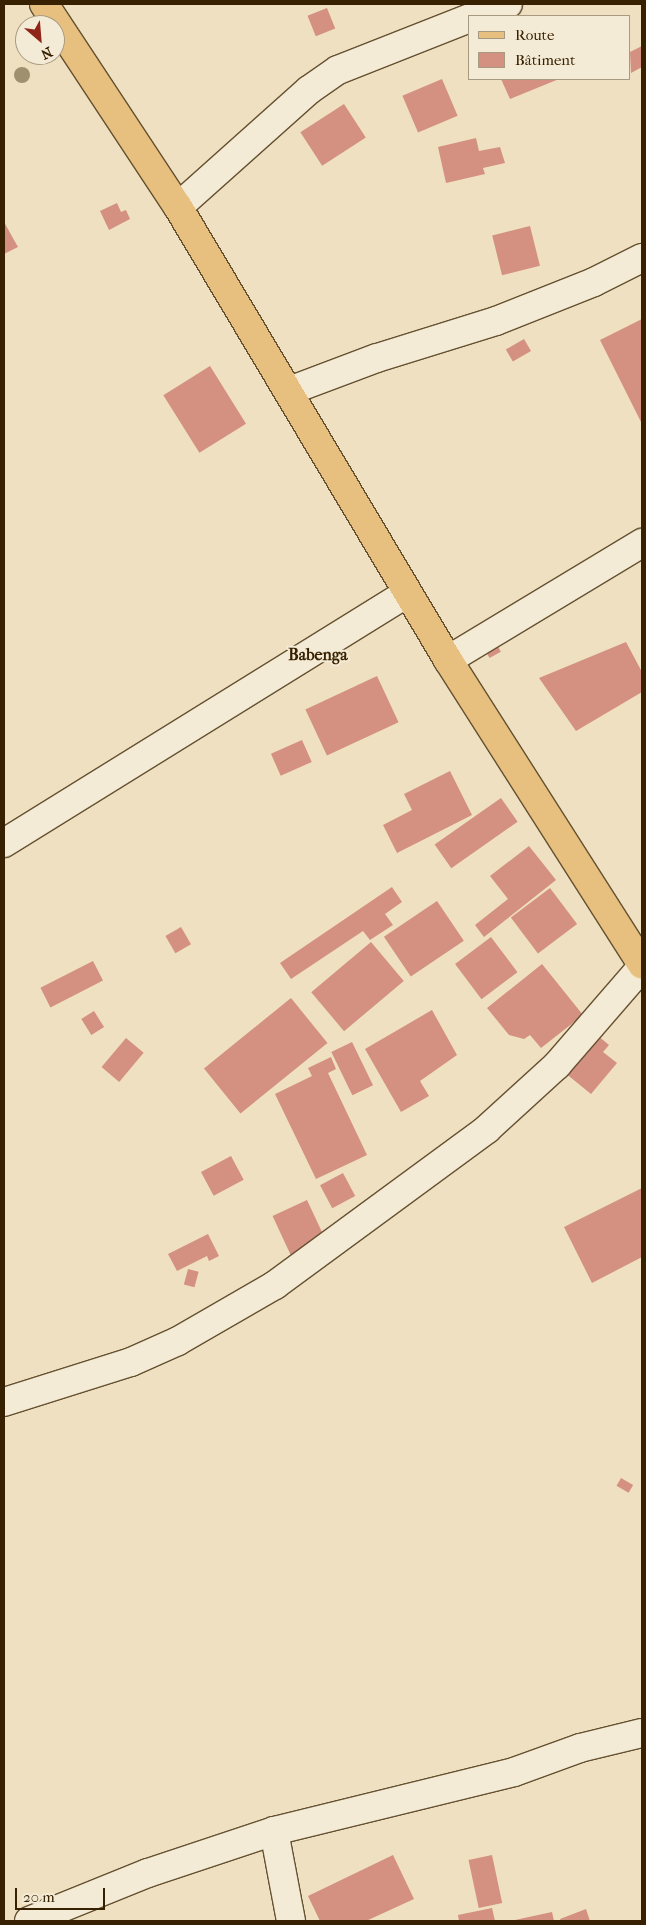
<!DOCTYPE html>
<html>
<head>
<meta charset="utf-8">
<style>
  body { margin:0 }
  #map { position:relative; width:646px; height:1925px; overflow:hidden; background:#eee0c1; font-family:"IM FELL French Canon",serif }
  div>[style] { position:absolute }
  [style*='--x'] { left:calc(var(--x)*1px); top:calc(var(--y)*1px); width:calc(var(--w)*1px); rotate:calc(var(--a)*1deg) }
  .building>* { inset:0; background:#d49080; transform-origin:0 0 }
  .roads { filter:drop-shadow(1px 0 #655130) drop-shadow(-1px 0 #655130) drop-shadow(0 1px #655130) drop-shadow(0 -1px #655130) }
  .minor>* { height:28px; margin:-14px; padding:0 14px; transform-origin:14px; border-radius:14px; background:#f4ebd7 }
  .major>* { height:28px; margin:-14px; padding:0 14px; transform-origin:14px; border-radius:14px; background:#e7c080 }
  .trees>* { width:16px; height:16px; margin:-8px; border-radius:50%; background:#9f916f }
  span { translate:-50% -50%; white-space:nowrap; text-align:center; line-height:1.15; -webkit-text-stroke:4px #f4ebd7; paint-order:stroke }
  .quarter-label { font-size:16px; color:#372100; font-weight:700 }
  .frame { position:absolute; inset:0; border:5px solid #372100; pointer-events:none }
  .legend { position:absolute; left:468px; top:15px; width:162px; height:65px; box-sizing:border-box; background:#f4ebd7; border:1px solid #a89a81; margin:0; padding:6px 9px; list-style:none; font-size:15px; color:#372100 }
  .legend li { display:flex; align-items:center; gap:10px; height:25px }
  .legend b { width:25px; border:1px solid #a89a81 }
  .north { position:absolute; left:15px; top:15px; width:50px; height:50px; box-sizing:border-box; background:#f4ebd7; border:1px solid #a89a81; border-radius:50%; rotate:153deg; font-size:14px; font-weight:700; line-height:20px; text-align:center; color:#372100 }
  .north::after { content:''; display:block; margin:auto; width:18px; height:22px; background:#8f2418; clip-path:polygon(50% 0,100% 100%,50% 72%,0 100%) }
  .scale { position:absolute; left:15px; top:1888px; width:90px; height:22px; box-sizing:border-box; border:2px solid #372100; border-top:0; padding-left:6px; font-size:15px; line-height:18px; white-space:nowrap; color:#372100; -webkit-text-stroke:4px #f4ebd7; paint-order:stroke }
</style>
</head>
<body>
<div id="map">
  <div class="building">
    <i style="left:327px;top:8px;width:22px;height:21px;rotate:68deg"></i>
    <i style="clip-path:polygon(642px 46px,642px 67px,631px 73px,630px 52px)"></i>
    <i style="left:442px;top:79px;width:40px;height:43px;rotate:67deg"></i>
    <i style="clip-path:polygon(501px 79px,559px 79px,510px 99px)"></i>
    <i style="left:344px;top:104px;width:40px;height:52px;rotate:57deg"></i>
    <i style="clip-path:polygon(476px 138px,479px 151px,500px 147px,505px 163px,483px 168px,485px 174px,446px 183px,438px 147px)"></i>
    <i style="clip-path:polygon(117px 203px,121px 212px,126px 210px,130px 219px,109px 230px,100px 211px)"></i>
    <i style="clip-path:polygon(4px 222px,18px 247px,4px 254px)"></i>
    <i style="left:530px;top:226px;width:41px;height:39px;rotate:76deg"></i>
    <i style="clip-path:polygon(642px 319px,642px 424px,600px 340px)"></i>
    <i style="left:524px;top:339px;width:14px;height:21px;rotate:60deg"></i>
    <i style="left:210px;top:366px;width:68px;height:55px;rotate:58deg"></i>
    <i style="clip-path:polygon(626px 642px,642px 672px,642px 692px,576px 731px,539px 678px)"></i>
    <i style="left:496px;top:643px;width:10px;height:13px;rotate:61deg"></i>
    <i style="left:377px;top:676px;width:51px;height:79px;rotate:65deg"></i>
    <i style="left:302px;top:740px;width:24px;height:34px;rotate:66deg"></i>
    <i style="clip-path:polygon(450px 771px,472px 815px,397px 853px,383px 825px,412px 810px,404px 794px)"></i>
    <i style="left:501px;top:798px;width:29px;height:81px;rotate:55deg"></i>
    <i style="clip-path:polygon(529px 846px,556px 880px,484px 937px,475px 925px,508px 899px,490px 876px)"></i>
    <i style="clip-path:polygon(392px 887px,402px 902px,385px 914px,393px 925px,370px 940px,363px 931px,291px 979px,280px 963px)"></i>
    <i style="left:550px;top:888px;width:45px;height:49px;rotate:53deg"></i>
    <i style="left:437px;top:901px;width:48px;height:64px;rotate:56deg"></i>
    <i style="left:181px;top:927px;width:20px;height:18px;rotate:60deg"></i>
    <i style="left:491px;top:937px;width:44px;height:45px;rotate:53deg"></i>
    <i style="left:371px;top:942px;width:51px;height:78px;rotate:50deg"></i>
    <i style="left:93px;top:961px;width:22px;height:59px;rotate:63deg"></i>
    <i style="clip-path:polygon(542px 964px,583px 1015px,541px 1048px,530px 1035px,524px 1039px,509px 1035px,487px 1008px)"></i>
    <i style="left:291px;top:998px;width:58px;height:112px;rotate:51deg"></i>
    <i style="clip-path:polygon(432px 1010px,457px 1055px,420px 1081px,429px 1096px,401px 1112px,365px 1049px)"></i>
    <i style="left:94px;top:1011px;width:19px;height:15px;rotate:58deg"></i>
    <i style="clip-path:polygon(591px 1030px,609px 1045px,603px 1052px,617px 1063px,591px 1094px,559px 1068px)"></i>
    <i style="left:126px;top:1038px;width:23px;height:38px;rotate:40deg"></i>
    <i style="left:352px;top:1042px;width:48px;height:23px;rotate:64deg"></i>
    <i style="clip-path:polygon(331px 1057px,336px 1069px,328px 1073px,367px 1155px,316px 1179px,275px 1094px,312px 1076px,308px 1068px)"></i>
    <i style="left:231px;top:1156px;width:27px;height:34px;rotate:62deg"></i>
    <i style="left:343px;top:1173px;width:26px;height:26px;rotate:62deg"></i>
    <i style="clip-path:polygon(642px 1188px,642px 1257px,592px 1283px,564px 1227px)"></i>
    <i style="left:307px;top:1200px;width:47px;height:38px;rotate:65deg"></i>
    <i style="clip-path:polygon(208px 1234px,219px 1256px,209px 1261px,207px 1256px,177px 1271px,168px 1254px)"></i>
    <i style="left:188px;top:1269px;width:11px;height:16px;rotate:15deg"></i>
    <i style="left:621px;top:1478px;width:14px;height:9px;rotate:30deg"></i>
    <i style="clip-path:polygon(393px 1855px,414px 1899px,366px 1921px,320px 1921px,308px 1896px)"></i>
    <i style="left:492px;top:1855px;width:49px;height:24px;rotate:78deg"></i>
    <i style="clip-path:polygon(492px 1908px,495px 1921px,459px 1921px,458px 1915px)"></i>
    <i style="clip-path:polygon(586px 1909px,590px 1921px,561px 1921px,560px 1919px)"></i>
    <i style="clip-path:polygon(552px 1912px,554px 1921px,515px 1921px,515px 1920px)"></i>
  </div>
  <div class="roads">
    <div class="minor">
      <i style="--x:475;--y:16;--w:35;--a:-20"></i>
      <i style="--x:178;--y:207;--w:176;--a:-41.8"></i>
      <i style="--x:309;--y:90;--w:35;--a:-35"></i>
      <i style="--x:338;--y:70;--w:142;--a:-21.5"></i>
      <i style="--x:289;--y:391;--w:94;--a:-20.6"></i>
      <i style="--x:377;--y:358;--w:125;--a:-17.3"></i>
      <i style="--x:496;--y:321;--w:105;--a:-21.7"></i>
      <i style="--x:594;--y:282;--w:54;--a:-26.6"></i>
      <i style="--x:448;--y:660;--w:227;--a:-31.1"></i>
      <i style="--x:4;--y:843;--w:474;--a:-31.8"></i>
      <i style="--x:4;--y:1402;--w:133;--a:-17.5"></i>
      <i style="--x:131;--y:1362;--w:51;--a:-24.1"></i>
      <i style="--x:178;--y:1341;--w:112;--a:-30"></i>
      <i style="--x:275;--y:1285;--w:263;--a:-36.3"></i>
      <i style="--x:487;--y:1129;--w:95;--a:-42.4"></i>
      <i style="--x:557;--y:1065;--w:130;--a:-49.1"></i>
      <i style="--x:274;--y:1831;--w:92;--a:79.3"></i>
      <i style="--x:29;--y:1921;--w:128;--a:-22"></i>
      <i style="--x:148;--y:1873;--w:133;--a:-18.4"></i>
      <i style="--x:274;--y:1831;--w:247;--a:-13.8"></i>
      <i style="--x:514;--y:1772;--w:70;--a:-20"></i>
      <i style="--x:580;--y:1748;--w:64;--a:-13.6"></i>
    </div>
    <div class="major">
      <i style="--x:44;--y:4;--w:243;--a:56.6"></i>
      <i style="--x:178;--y:207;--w:527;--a:59.2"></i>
      <i style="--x:448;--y:660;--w:361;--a:57.5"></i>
    </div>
  </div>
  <div class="trees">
    <i style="left:22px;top:75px"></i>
  </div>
  <div class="quarter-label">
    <span style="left:318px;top:655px">Babenga</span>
  </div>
  <div class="frame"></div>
  <ul class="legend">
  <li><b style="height:6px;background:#e7c080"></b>Route</li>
  <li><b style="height:14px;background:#d49080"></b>Bâtiment</li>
  </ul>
  <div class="north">N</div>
  <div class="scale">20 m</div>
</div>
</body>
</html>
